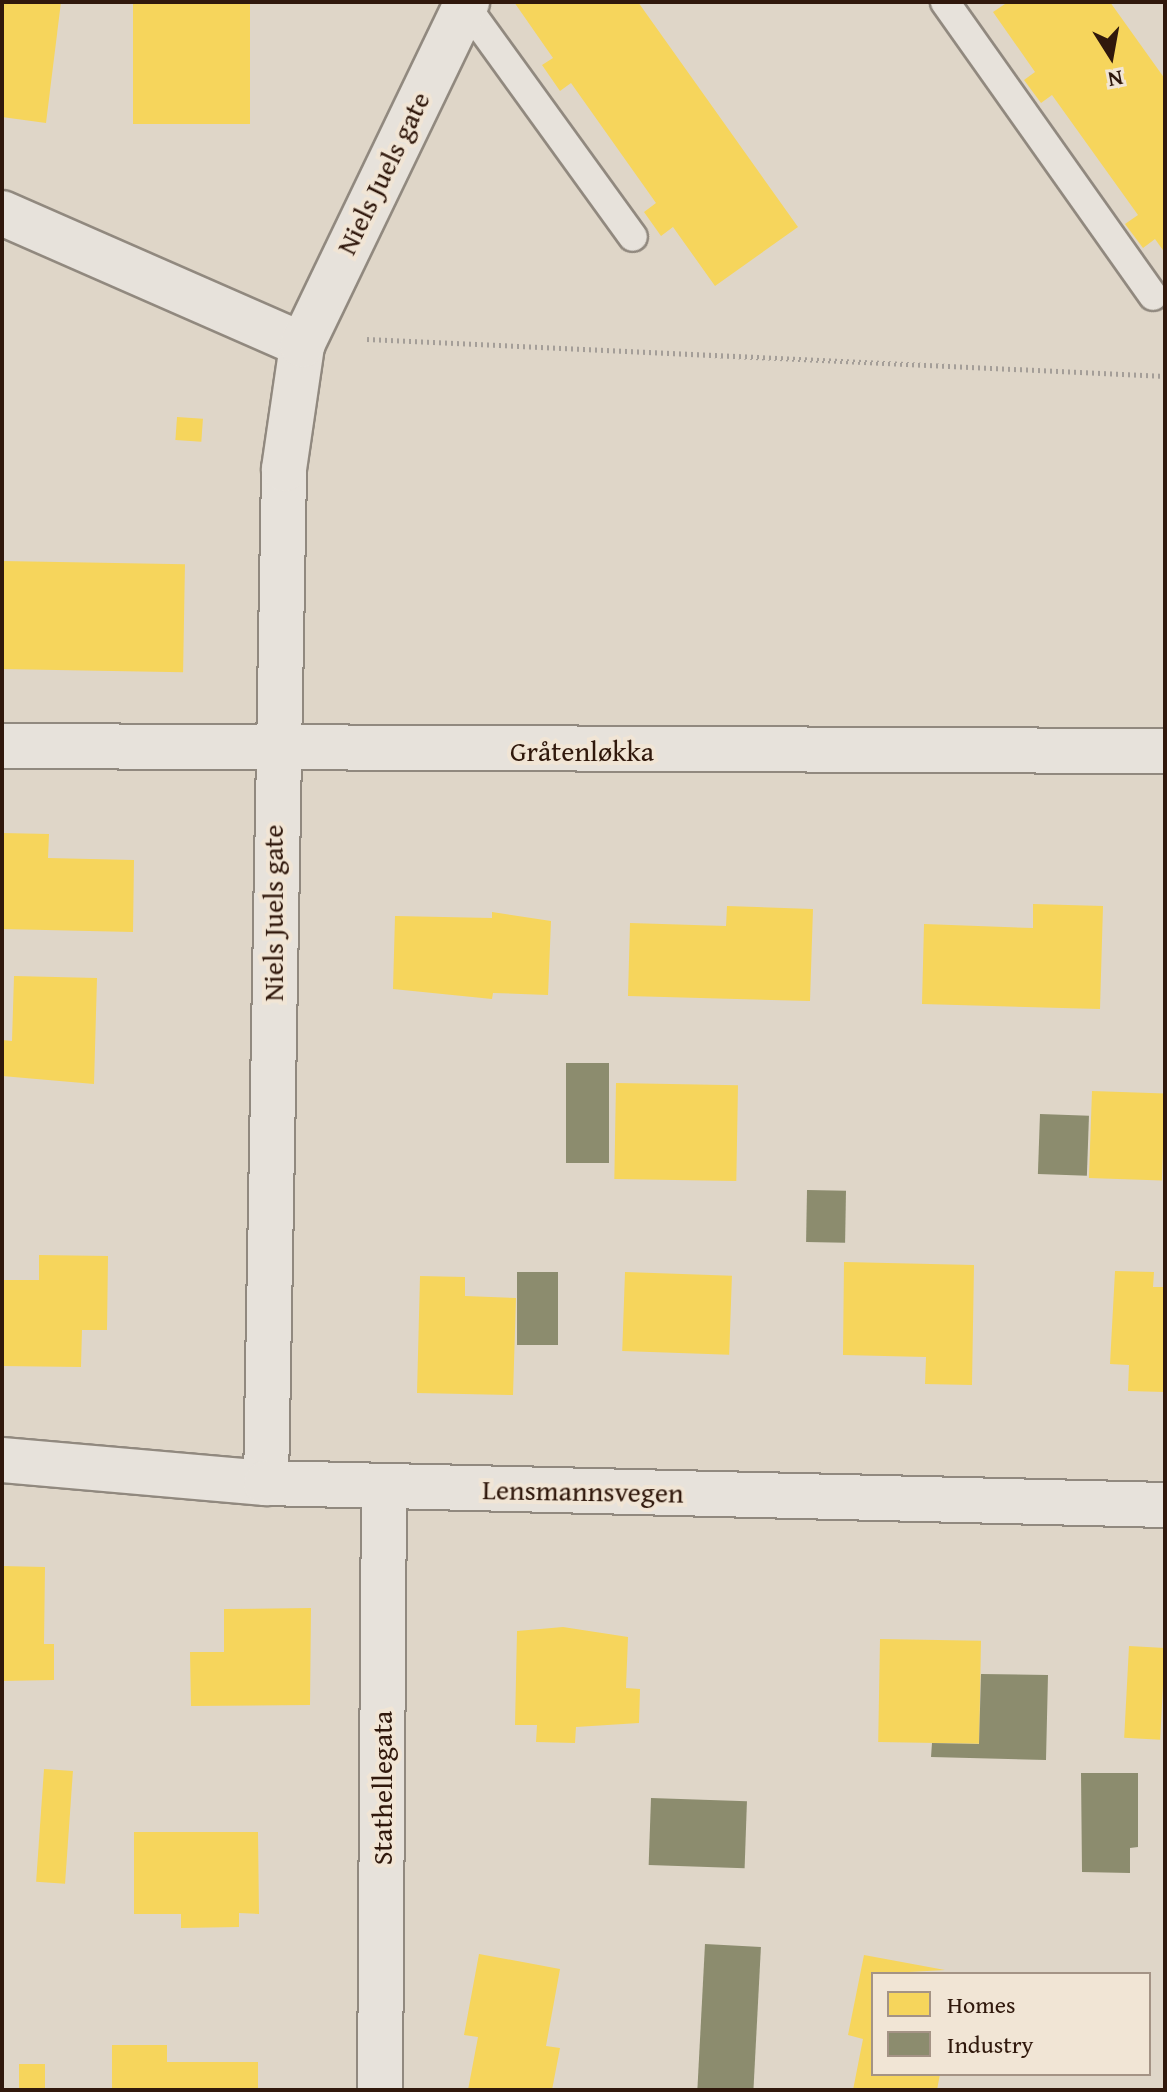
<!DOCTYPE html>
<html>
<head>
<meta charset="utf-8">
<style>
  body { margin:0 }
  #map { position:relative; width:1167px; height:2092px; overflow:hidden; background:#dfd6c8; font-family:"Gentium Book Plus",serif }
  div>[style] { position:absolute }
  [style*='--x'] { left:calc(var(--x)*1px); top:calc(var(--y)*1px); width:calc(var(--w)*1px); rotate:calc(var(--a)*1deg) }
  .homes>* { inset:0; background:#f6d55c; transform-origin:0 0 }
  .industry>* { inset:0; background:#8c8c6e; transform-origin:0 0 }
  .path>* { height:5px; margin-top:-2.5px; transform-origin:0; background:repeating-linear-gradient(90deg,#a49e98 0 2px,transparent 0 6px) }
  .roads { filter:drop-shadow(2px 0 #91897f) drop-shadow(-2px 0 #91897f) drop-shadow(0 2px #91897f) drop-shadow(0 -2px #91897f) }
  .lane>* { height:28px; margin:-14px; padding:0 14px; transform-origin:14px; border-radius:14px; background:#e7e2db }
  .street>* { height:44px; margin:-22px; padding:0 22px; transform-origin:22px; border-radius:22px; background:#e7e2db }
  .secondary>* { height:44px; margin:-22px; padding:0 22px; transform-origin:22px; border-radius:22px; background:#e7e2db }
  span { translate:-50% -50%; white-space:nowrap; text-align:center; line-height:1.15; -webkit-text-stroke:8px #f1e5d5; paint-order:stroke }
  .street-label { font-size:28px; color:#30180c }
  .frame { position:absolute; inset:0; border:4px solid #30180c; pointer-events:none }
  .legend { position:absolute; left:871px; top:1972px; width:280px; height:104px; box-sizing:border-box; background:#f1e5d5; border:2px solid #a49385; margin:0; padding:10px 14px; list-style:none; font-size:24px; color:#30180c }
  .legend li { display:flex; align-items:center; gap:16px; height:40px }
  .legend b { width:40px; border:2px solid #a49385 }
  .north { position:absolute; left:1071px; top:16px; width:80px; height:80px; -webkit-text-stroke:6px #f1e5d5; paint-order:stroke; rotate:169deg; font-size:22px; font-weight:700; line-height:32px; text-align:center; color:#30180c }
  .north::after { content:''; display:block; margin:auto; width:28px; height:36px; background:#30180c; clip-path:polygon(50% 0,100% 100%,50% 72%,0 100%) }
</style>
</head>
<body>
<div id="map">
  <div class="homes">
    <i style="clip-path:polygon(2px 2px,61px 2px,46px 123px,2px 117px)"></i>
    <i style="left:133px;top:2px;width:117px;height:122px"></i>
    <i style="clip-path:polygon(514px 2px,638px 2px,798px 227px,715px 286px,673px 227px,661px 236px,644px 212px,656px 203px,571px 83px,560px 91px,542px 65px,553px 58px)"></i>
    <i style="clip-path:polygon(1008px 2px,1110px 2px,1165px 79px,1165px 253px,1155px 239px,1143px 248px,1125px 224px,1138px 215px,1052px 95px,1041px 103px,1024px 80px,1035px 72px,993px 12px)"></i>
    <i style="left:177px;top:417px;width:26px;height:23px;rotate:4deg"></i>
    <i style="left:2px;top:561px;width:183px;height:108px;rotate:1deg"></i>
    <i style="clip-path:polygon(2px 833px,49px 834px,48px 858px,134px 860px,133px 932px,2px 929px)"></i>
    <i style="clip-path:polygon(1033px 904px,1103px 906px,1100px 1009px,922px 1004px,924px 924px,1033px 928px)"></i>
    <i style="clip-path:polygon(727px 906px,813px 909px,810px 1001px,628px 996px,630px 923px,726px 926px)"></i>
    <i style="clip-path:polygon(492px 912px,551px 921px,548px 995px,493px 993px,492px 999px,393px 989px,395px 916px,492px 918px)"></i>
    <i style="clip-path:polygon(14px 976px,97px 978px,94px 1084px,2px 1076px,2px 1040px,12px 1041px)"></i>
    <i style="left:616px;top:1083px;width:122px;height:96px;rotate:1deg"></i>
    <i style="left:1092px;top:1091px;width:73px;height:87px;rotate:2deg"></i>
    <i style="clip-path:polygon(39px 1255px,108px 1256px,107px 1330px,82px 1330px,81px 1367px,2px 1366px,2px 1280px,39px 1280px)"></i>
    <i style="clip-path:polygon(844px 1262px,974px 1265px,972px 1385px,925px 1384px,926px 1357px,843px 1355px)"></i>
    <i style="clip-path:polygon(1115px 1271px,1154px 1272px,1153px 1287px,1165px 1287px,1165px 1392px,1128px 1391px,1129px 1365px,1110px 1364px)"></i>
    <i style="left:625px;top:1272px;width:107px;height:79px;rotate:2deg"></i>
    <i style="clip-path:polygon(420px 1276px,465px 1277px,465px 1296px,516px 1298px,513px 1395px,417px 1393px)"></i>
    <i style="clip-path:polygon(2px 1566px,45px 1567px,44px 1644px,54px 1644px,54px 1680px,2px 1681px)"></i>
    <i style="clip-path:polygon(311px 1608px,310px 1705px,191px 1706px,190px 1652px,224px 1652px,224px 1609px)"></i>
    <i style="clip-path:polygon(563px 1627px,628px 1637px,626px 1688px,640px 1689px,639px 1723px,576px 1727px,575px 1743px,536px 1742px,537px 1725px,515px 1725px,517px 1631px)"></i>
    <i style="left:880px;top:1639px;width:101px;height:103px;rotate:1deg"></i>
    <i style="left:1129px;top:1646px;width:36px;height:92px;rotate:3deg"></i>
    <i style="left:44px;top:1769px;width:29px;height:113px;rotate:4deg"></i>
    <i style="clip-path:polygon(134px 1832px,258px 1832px,259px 1914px,239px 1913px,239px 1927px,181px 1928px,181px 1914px,134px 1914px)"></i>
    <i style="clip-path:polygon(479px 1954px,560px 1969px,546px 2046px,560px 2048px,552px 2090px,468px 2090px,478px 2037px,464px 2035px)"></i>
    <i style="clip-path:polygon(864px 1955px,945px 1970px,873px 1974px,873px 2074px,940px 2074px,937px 2090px,853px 2090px,863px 2039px,848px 2035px)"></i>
    <i style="clip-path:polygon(112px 2045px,167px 2045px,167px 2062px,258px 2062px,258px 2090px,112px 2090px)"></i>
    <i style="left:45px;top:2064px;width:26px;height:26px;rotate:90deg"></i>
  </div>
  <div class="industry">
    <i style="left:566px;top:1063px;width:43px;height:100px"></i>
    <i style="left:1040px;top:1114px;width:49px;height:60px;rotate:2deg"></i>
    <i style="left:807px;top:1190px;width:39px;height:52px;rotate:1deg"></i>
    <i style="left:517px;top:1272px;width:41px;height:73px"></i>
    <i style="clip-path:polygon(981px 1674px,1048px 1675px,1046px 1760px,931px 1757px,932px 1743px,979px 1744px)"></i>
    <i style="clip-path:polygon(1081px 1773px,1138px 1773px,1138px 1847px,1130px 1848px,1130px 1873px,1082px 1872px)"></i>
    <i style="left:651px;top:1798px;width:96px;height:67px;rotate:2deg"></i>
    <i style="left:705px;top:1944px;width:56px;height:146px;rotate:3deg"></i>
  </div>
  <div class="path">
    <i style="--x:367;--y:339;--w:799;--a:2.65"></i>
  </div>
  <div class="roads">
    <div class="lane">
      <i style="--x:945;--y:2;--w:360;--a:54.7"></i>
      <i style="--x:465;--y:5;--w:286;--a:54.1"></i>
    </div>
    <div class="street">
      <i style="--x:2;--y:213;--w:328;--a:23.7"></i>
      <i style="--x:2;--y:746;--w:1161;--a:0.25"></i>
      <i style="--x:266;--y:1483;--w:1014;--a:-88.98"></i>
      <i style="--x:284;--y:469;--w:125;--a:-81.7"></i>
      <i style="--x:302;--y:345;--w:381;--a:-64.3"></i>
      <i style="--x:380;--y:2090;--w:604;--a:-89.62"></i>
    </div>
    <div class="secondary">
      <i style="--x:2;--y:1460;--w:265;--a:5"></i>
      <i style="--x:266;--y:1483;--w:899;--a:1.4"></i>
    </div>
  </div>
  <div class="street-label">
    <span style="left:383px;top:173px;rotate:-64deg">Niels Juels gate</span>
    <span style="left:582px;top:751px">Gråtenløkka</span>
    <span style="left:273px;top:913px;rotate:-90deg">Niels Juels gate</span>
    <span style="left:583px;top:1491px;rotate:1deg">Lensmannsvegen</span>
    <span style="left:382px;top:1788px;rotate:-90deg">Stathellegata</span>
  </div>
  <div class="frame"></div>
  <ul class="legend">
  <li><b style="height:22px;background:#f6d55c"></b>Homes</li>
  <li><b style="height:22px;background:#8c8c6e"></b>Industry</li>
  </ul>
  <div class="north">N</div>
</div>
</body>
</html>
